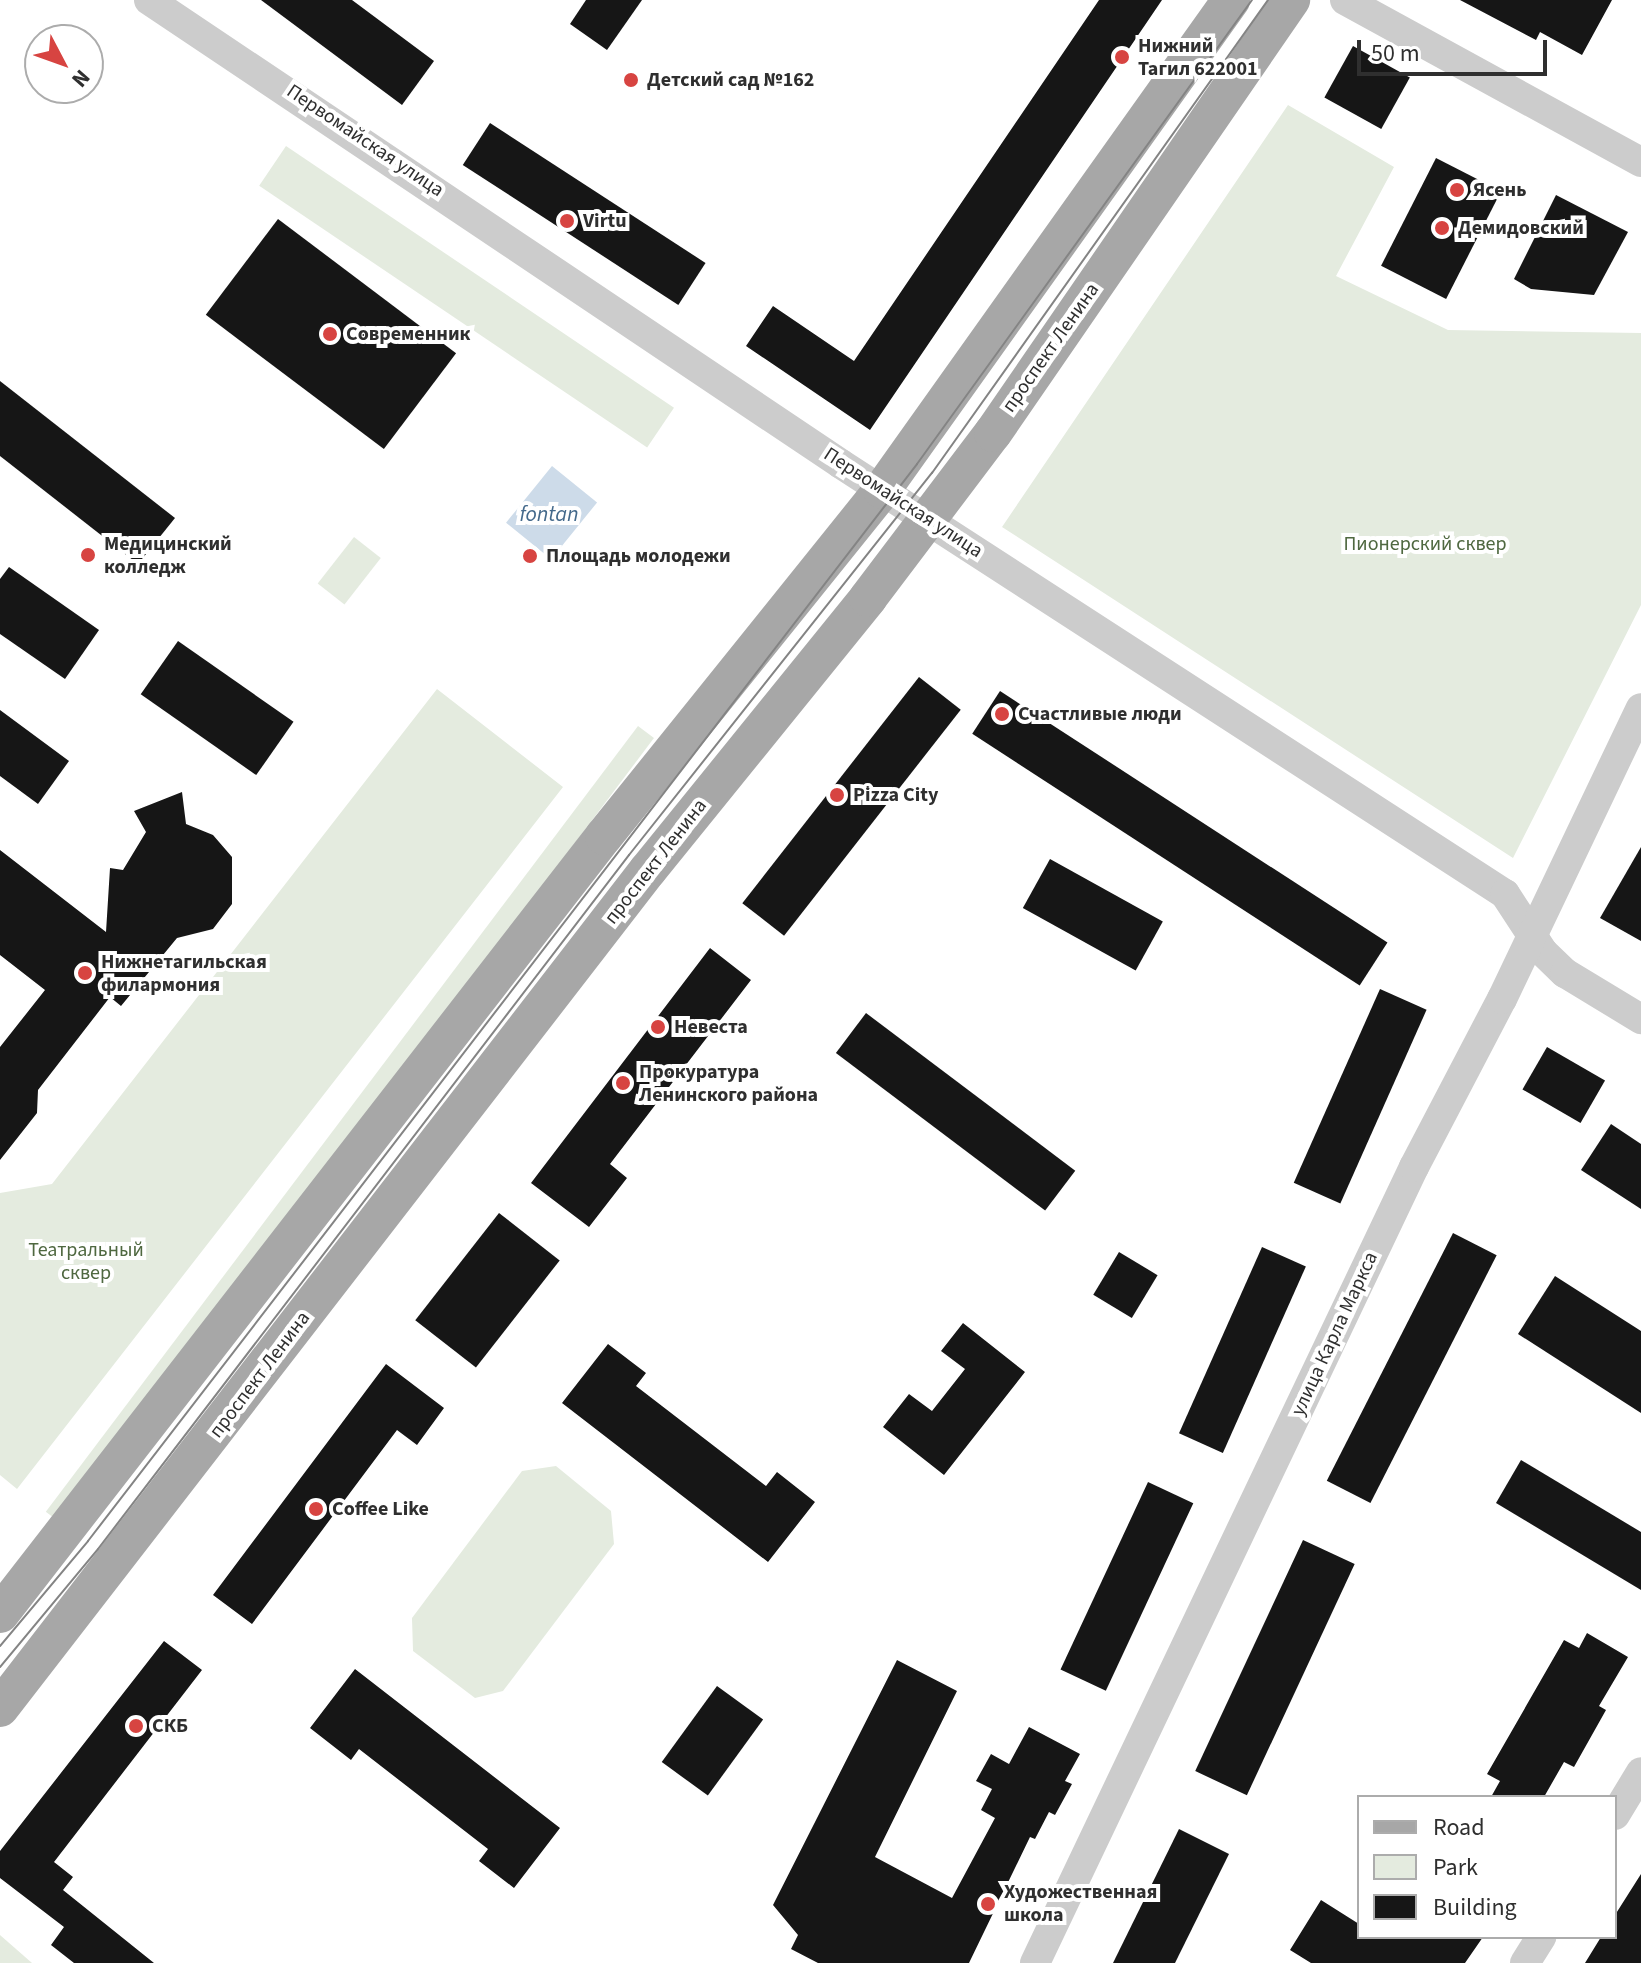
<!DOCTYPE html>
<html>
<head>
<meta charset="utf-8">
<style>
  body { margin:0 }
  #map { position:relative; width:1641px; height:1963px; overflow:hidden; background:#fff; font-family:"Source Sans 3",sans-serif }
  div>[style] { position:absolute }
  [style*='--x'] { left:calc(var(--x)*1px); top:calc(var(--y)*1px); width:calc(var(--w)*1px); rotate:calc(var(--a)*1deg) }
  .green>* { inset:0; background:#e4ebdf; transform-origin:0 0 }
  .water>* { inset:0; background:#cddbe9; transform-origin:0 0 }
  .building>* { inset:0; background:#161616; transform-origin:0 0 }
  .minor>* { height:30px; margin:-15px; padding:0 15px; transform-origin:15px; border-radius:15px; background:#ccc }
  .major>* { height:38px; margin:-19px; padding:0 19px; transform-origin:19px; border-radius:19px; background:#a7a7a7 }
  .tram>* { height:2px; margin:-1px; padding:0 1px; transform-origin:1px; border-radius:1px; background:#848484 }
  .dots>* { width:22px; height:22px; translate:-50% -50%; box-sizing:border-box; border:4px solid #fff; border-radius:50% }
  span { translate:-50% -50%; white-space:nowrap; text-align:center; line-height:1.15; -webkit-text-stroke:8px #fff; paint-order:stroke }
  .poi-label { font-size:20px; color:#2f2f2f; font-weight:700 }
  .left { translate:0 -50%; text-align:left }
  .street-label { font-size:20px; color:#2f2f2f }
  .park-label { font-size:20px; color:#4f6840 }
  .water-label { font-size:22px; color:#44698b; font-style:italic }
  .legend { position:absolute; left:1357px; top:1795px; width:260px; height:144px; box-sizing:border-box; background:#fff; border:2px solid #acacac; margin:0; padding:10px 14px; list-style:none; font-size:24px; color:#2f2f2f }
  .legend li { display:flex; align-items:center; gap:16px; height:40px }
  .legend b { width:40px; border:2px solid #acacac }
  .north { position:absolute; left:24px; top:24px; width:80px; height:80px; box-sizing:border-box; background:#fff; border:2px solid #acacac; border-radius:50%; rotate:131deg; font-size:22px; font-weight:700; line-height:32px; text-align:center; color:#2f2f2f }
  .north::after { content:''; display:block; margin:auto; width:28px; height:36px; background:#d74441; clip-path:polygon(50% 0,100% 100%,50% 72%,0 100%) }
  .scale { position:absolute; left:1357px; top:40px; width:190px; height:36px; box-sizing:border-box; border:4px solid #2f2f2f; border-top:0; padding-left:10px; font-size:24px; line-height:28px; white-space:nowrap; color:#2f2f2f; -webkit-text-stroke:6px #fff; paint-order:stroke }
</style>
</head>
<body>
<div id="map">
  <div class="green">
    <i style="clip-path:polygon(1288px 105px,1394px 167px,1336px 276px,1448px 330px,1641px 333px,1641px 605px,1513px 858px,1002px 527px)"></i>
    <i style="left:286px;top:146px;width:468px;height:48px;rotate:34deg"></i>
    <i style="left:354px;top:537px;width:34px;height:59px;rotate:38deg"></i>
    <i style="clip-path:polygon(437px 689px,563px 787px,17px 1489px,0 1475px,0 1193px,52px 1184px)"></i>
    <i style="left:638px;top:726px;width:20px;height:984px;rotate:37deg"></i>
    <i style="clip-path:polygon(556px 1466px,611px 1511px,614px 1544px,503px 1691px,475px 1698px,413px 1651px,412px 1618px,522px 1471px)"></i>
    <i style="clip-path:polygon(0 1935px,32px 1963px,0 1963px)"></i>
  </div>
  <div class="water">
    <i style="left:552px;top:466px;width:58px;height:73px;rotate:39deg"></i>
  </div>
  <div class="building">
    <i style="clip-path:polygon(261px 0,352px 0,434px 61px,402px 105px)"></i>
    <i style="clip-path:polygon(586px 0,642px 0,607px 50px,570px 24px)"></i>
    <i style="clip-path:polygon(1099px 0,1162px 0,870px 430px,746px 346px,773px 306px,854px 361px)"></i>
    <i style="clip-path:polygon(1460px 0,1612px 0,1582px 55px,1540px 32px,1536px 40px)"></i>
    <i style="left:1353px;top:46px;width:65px;height:59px;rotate:29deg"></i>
    <i style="left:490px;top:123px;width:257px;height:50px;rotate:33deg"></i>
    <i style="left:1436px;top:158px;width:73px;height:121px;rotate:27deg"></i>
    <i style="clip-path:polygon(1556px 195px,1628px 232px,1594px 295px,1531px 289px,1514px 279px)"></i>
    <i style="left:278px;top:219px;width:223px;height:120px;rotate:37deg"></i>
    <i style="clip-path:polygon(0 381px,175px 518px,138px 564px,0 456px)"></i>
    <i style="clip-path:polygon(9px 567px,99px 630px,65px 679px,0 634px,0 579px)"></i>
    <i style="left:178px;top:641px;width:141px;height:65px;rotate:35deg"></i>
    <i style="left:919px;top:677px;width:53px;height:287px;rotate:38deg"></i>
    <i style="left:1000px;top:691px;width:462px;height:51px;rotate:33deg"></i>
    <i style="clip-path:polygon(0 710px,69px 761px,38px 804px,0 776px)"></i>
    <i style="clip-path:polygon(182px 792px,186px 824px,213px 835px,232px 857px,232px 904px,213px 929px,177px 938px,121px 1006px,110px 997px,38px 1090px,37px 1113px,0 1160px,0 1047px,45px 990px,0 955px,0 850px,106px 932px,110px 868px,123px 870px,146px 832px,134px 811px)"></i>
    <i style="clip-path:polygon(1641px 847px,1641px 941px,1600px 918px)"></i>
    <i style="left:1050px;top:859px;width:129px;height:56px;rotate:29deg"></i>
    <i style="clip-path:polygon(710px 948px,751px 980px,610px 1164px,627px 1178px,589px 1227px,531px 1183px)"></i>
    <i style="left:1380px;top:989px;width:51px;height:212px;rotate:24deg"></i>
    <i style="left:866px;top:1013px;width:262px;height:50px;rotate:37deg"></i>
    <i style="left:1547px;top:1047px;width:67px;height:49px;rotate:30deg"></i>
    <i style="clip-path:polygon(1611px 1124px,1641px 1144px,1641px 1209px,1581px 1170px)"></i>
    <i style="left:499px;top:1213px;width:77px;height:136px;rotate:38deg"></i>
    <i style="left:1453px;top:1233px;width:49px;height:278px;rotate:27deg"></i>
    <i style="left:1262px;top:1247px;width:48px;height:204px;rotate:24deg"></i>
    <i style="left:1119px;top:1252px;width:45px;height:50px;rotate:31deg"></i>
    <i style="clip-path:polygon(1555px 1276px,1641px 1331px,1641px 1413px,1518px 1334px)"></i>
    <i style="clip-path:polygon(963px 1323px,1025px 1372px,944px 1475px,883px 1427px,909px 1394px,932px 1411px,965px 1369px,941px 1351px)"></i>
    <i style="clip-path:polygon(608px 1344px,646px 1373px,636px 1386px,766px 1486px,777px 1472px,815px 1502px,768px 1562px,562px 1403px)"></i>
    <i style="clip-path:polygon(386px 1364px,444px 1408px,417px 1445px,397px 1430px,252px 1624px,213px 1595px)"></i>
    <i style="clip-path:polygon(1521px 1460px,1641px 1532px,1641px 1590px,1496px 1503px)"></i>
    <i style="left:1148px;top:1482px;width:50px;height:207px;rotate:25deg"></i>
    <i style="left:1303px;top:1540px;width:57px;height:255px;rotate:25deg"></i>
    <i style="clip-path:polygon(1587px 1633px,1628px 1657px,1599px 1706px,1606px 1710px,1574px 1767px,1564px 1762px,1544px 1797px,1491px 1797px,1500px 1781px,1487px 1774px,1564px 1640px,1579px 1648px)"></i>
    <i style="clip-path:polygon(164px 1641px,202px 1670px,54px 1862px,73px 1877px,63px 1890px,154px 1963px,74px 1963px,51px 1945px,64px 1927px,0 1878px,0 1851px)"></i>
    <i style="clip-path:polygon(897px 1660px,957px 1691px,875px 1857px,952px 1898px,995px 1818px,981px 1810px,992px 1789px,976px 1781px,991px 1754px,1009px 1764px,1029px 1727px,1080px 1754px,1065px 1781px,1072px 1784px,1055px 1815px,1049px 1812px,1035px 1839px,1030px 1837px,969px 1963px,818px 1963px,791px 1949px,798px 1935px,773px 1905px)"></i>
    <i style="clip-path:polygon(355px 1669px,560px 1828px,514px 1888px,479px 1861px,488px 1849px,359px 1749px,351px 1760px,310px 1728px)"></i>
    <i style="left:717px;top:1686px;width:57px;height:94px;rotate:36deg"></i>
    <i style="clip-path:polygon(1179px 1829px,1229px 1854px,1175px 1963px,1113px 1963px)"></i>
    <i style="clip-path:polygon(1641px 1874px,1641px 1963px,1585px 1963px,1601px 1937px,1615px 1937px,1615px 1915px)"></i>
    <i style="clip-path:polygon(1321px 1900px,1359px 1924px,1359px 1937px,1483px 1937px,1465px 1963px,1311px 1963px,1290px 1950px)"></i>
  </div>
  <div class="minor">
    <i style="--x:149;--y:0;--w:833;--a:33.84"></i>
    <i style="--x:841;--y:464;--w:791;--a:32.93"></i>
    <i style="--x:1505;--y:894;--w:69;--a:56.8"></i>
    <i style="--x:1543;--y:952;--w:30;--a:44"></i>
    <i style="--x:1565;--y:973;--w:89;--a:31.2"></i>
    <i style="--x:1345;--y:0;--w:337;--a:28.7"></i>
    <i style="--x:1615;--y:1815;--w:50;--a:-58.8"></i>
    <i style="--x:1035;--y:1963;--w:882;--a:-64.54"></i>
    <i style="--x:1414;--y:1167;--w:190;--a:-62.4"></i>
    <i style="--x:1502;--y:999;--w:322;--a:-64.5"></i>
    <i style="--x:1525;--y:1963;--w:31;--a:-58"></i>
  </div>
  <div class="major">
    <i style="--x:0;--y:1614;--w:985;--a:-52.18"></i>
    <i style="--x:604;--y:836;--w:444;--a:-51.2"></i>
    <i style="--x:882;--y:490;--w:602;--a:-54.54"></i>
    <i style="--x:0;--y:1708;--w:1059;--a:-52.29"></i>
    <i style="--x:648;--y:870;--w:350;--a:-51"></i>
    <i style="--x:868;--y:598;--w:207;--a:-52.9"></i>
    <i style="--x:993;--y:433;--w:526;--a:-55.46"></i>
  </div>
  <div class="tram">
    <i style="--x:0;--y:1646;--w:137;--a:-50"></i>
    <i style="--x:88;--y:1541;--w:1359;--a:-52.41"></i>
    <i style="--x:917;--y:464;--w:572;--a:-54.17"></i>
    <i style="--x:0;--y:1667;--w:153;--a:-50.3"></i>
    <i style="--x:98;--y:1549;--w:874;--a:-52.58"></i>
    <i style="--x:629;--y:855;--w:488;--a:-51.6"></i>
    <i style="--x:932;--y:473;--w:580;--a:-54.61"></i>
  </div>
  <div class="dots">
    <i style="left:1122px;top:57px;background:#d74441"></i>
    <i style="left:631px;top:80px;background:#d74441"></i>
    <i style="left:1457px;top:190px;background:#d74441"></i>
    <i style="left:567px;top:221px;background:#d74441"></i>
    <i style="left:1442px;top:228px;background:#d74441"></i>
    <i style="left:330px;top:334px;background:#d74441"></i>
    <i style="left:88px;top:555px;background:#d74441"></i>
    <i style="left:530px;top:556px;background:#d74441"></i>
    <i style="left:1002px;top:714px;background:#d74441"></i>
    <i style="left:837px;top:795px;background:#d74441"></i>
    <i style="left:85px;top:973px;background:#d74441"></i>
    <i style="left:658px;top:1027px;background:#d74441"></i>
    <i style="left:623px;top:1083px;background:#d74441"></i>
    <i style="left:316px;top:1509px;background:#d74441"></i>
    <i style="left:136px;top:1726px;background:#d74441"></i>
    <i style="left:988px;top:1904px;background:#d74441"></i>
  </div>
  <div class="poi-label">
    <span class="left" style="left:1138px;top:58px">Нижний<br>Тагил 622001</span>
    <span class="left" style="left:647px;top:80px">Детский сад №162</span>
    <span class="left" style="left:1473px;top:190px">Ясень</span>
    <span class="left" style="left:583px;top:221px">Virtu</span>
    <span class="left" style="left:1458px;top:228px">Демидовский</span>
    <span class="left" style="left:346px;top:334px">Современник</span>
    <span class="left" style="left:104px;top:556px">Медицинский<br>колледж</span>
    <span class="left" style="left:546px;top:556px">Площадь молодежи</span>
    <span class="left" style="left:1018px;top:714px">Счастливые люди</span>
    <span class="left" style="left:853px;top:795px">Pizza City</span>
    <span class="left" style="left:101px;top:974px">Нижнетагильская<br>филармония</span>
    <span class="left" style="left:674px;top:1027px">Невеста</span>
    <span class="left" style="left:639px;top:1084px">Прокуратура<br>Ленинского района</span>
    <span class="left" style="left:332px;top:1509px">Coffee Like</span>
    <span class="left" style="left:152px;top:1726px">СКБ</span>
    <span class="left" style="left:1004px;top:1904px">Художественная<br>школа</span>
  </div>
  <div class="street-label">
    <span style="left:365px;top:141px;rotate:34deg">Первомайская улица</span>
    <span style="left:1051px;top:348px;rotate:-55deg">проспект Ленина</span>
    <span style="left:903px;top:503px;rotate:33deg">Первомайская улица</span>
    <span style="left:656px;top:862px;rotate:-52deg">проспект Ленина</span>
    <span style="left:1335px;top:1334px;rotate:-65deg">улица Карла Маркса</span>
    <span style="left:260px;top:1375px;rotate:-53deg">проспект Ленина</span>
  </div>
  <div class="park-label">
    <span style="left:1425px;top:544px">Пионерский сквер</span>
    <span style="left:86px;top:1262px">Театральный<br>сквер</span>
  </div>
  <div class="water-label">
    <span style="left:549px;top:515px">fontan</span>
  </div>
  <ul class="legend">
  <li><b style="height:10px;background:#a7a7a7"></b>Road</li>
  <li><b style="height:22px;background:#e4ebdf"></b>Park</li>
  <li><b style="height:22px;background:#161616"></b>Building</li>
  </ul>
  <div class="north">N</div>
  <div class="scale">50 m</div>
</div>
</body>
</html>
